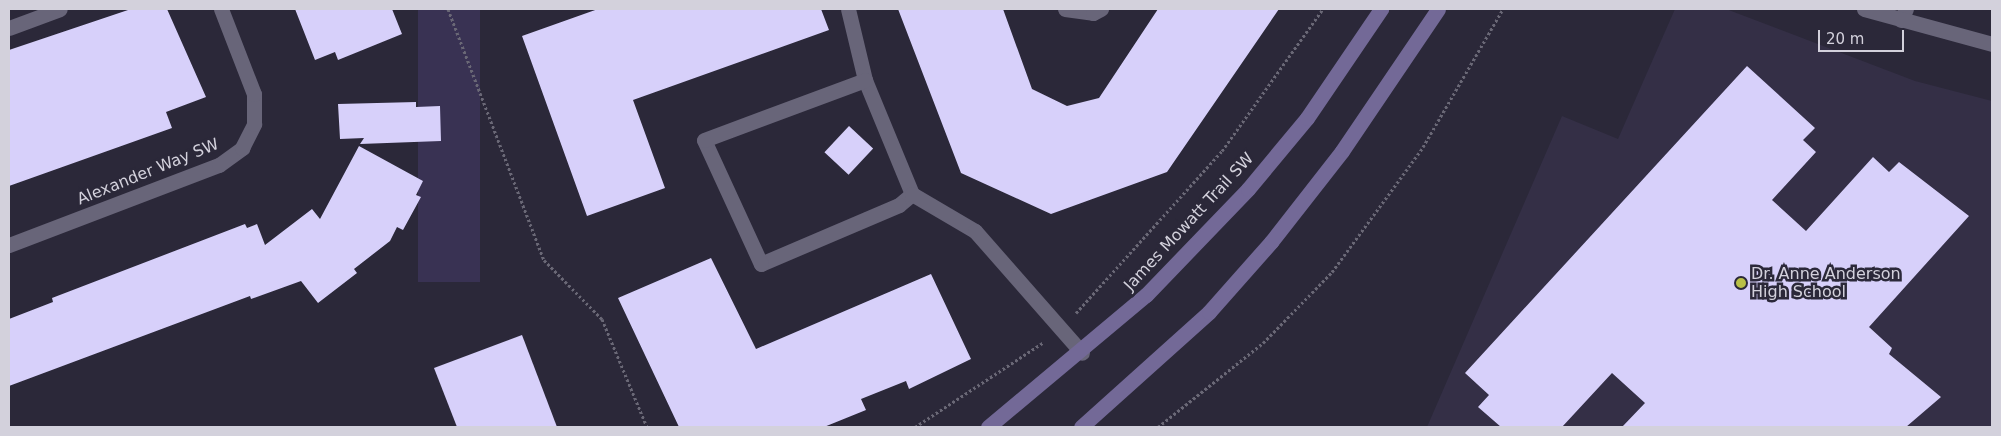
<!DOCTYPE html>
<html>
<head>
<meta charset="utf-8">
<style>
  body { margin:0 }
  #map { position:relative; width:2001px; height:436px; overflow:hidden; background:#2b2839; font-family:"DejaVu Sans",sans-serif }
  div>[style] { position:absolute }
  [style*='--x'] { left:calc(var(--x)*1px); top:calc(var(--y)*1px); width:calc(var(--w)*1px); rotate:calc(var(--a)*1deg) }
  .built>* { inset:0; background:#342f46 }
  .green>* { inset:0; background:#393253; transform-origin:0 0 }
  .building>* { inset:0; background:#d7d0fa; transform-origin:0 0 }
  .path>* { height:3px; margin-top:-1.5px; transform-origin:0; background:repeating-linear-gradient(90deg,#6a6876 0 2.5px,transparent 0 5px) }
  .service>* { height:15px; margin:-7.5px; padding:0 7.5px; transform-origin:7.5px; border-radius:7.5px; background:#686579 }
  .minor>* { height:15px; margin:-7.5px; padding:0 7.5px; transform-origin:7.5px; border-radius:7.5px; background:#686579 }
  .tertiary>* { height:15px; margin:-7.5px; padding:0 7.5px; transform-origin:7.5px; border-radius:7.5px; background:#686579 }
  .secondary>* { height:15px; margin:-7.5px; padding:0 7.5px; transform-origin:7.5px; border-radius:7.5px; background:#736997 }
  .dots>* { width:14px; height:14px; translate:-50% -50%; box-sizing:border-box; border:2px solid #2b2839; border-radius:50% }
  span { translate:-50% -50%; white-space:nowrap; text-align:center; line-height:1.15; -webkit-text-stroke:5px #2b2839; paint-order:stroke }
  .street-label { font-size:16px; color:#d3d1dc }
  .poi-label { font-size:16px; color:#d3d1dc }
  .left { translate:0 -50%; text-align:left }
  .frame { position:absolute; inset:0; border:10px solid #d3d1dc; pointer-events:none }
  .scale { position:absolute; left:1818px; top:30px; width:86px; height:22px; box-sizing:border-box; border:2px solid #d3d1dc; border-top:0; padding-left:6px; font-size:15px; line-height:18px; white-space:nowrap; color:#d3d1dc; -webkit-text-stroke:4px #2b2839; paint-order:stroke }
</style>
</head>
<body>
<div id="map">
  <div class="built">
    <i style="clip-path:polygon(1675px 9px,1726px 9px,1915px 81px,1992px 101px,1992px 427px,1427px 427px,1562px 116px,1618px 139px)"></i>
  </div>
  <div class="green">
    <i style="left:418px;top:9px;width:62px;height:273px"></i>
  </div>
  <div class="building">
    <i style="clip-path:polygon(131px 9px,167px 9px,206px 97px,166px 112px,172px 128px,9px 186px,9px 50px)"></i>
    <i style="clip-path:polygon(295px 9px,392px 9px,402px 34px,338px 60px,335px 52px,315px 60px)"></i>
    <i style="clip-path:polygon(598px 9px,821px 9px,829px 30px,633px 100px,665px 188px,587px 216px,522px 36px)"></i>
    <i style="clip-path:polygon(898px 9px,1003px 9px,1032px 89px,1067px 106px,1099px 98px,1158px 9px,1279px 9px,1167px 172px,1051px 214px,961px 173px)"></i>
    <i style="clip-path:polygon(1747px 66px,1815px 128px,1803px 140px,1816px 152px,1772px 200px,1806px 231px,1873px 157px,1889px 172px,1899px 162px,1969px 216px,1869px 327px,1892px 348px,1889px 354px,1941px 397px,1906px 427px,1622px 427px,1645px 403px,1612px 373px,1562px 427px,1501px 427px,1478px 407px,1489px 395px,1465px 373px)"></i>
    <i style="clip-path:polygon(416px 102px,416px 107px,440px 106px,441px 141px,360px 144px,364px 138px,340px 139px,338px 104px)"></i>
    <i style="left:849px;top:126px;width:33px;height:36px;rotate:43deg"></i>
    <i style="clip-path:polygon(359px 146px,423px 181px,416px 195px,421px 197px,403px 230px,397px 227px,390px 241px,354px 269px,357px 273px,318px 303px,301px 281px,251px 299px,250px 296px,9px 386px,9px 319px,53px 302px,52px 298px,245px 224px,247px 228px,257px 224px,265px 245px,312px 209px,320px 219px)"></i>
    <i style="clip-path:polygon(711px 258px,756px 349px,931px 274px,971px 359px,909px 389px,906px 381px,861px 399px,866px 410px,824px 427px,679px 427px,618px 298px)"></i>
    <i style="clip-path:polygon(522px 335px,557px 427px,457px 427px,434px 368px)"></i>
  </div>
  <div class="path">
    <i style="--x:448;--y:9;--w:269;--a:69.1"></i>
    <i style="--x:544;--y:260;--w:83;--a:45.5"></i>
    <i style="--x:602;--y:319;--w:117;--a:67.4"></i>
    <i style="--x:1076;--y:313;--w:218;--a:-48"></i>
    <i style="--x:1222;--y:151;--w:174;--a:-54.6"></i>
    <i style="--x:915;--y:427;--w:154;--a:-33.4"></i>
    <i style="--x:1158;--y:427;--w:134;--a:-38.7"></i>
    <i style="--x:1263;--y:343;--w:99;--a:-45.8"></i>
    <i style="--x:1332;--y:272;--w:155;--a:-53.9"></i>
    <i style="--x:1423;--y:147;--w:160;--a:-59.9"></i>
  </div>
  <div class="service">
    <i style="--x:848;--y:9;--w:73;--a:76.5"></i>
    <i style="--x:865;--y:80;--w:123;--a:67.6"></i>
    <i style="--x:912;--y:194;--w:17;--a:140"></i>
    <i style="--x:899;--y:205;--w:150;--a:156.9"></i>
    <i style="--x:761;--y:264;--w:136;--a:-114.7"></i>
    <i style="--x:704;--y:140;--w:172;--a:-20.4"></i>
    <i style="--x:1065;--y:9;--w:28;--a:8"></i>
    <i style="--x:1093;--y:13;--w:9;--a:-27"></i>
    <i style="--x:1901;--y:20;--w:12;--a:-66"></i>
    <i style="--x:9;--y:28;--w:54;--a:-20.4"></i>
    <i style="--x:912;--y:194;--w:73;--a:30.4"></i>
    <i style="--x:975;--y:231;--w:162;--a:48.7"></i>
  </div>
  <div class="minor">
    <i style="--x:9;--y:245;--w:225;--a:-20.9"></i>
    <i style="--x:219;--y:165;--w:29;--a:-36"></i>
    <i style="--x:242;--y:148;--w:27;--a:-63"></i>
    <i style="--x:254;--y:124;--w:30;--a:-90"></i>
    <i style="--x:254;--y:94;--w:91;--a:-111.2"></i>
  </div>
  <div class="tertiary">
    <i style="--x:1864;--y:9;--w:133;--a:15.3"></i>
  </div>
  <div class="secondary">
    <i style="--x:988;--y:427;--w:206;--a:-39.9"></i>
    <i style="--x:1146;--y:295;--w:147;--a:-46.1"></i>
    <i style="--x:1248;--y:189;--w:92;--a:-50.3"></i>
    <i style="--x:1307;--y:118;--w:132;--a:-55.8"></i>
    <i style="--x:1081;--y:427;--w:172;--a:-41.9"></i>
    <i style="--x:1209;--y:312;--w:94;--a:-48.5"></i>
    <i style="--x:1271;--y:242;--w:115;--a:-52"></i>
    <i style="--x:1342;--y:151;--w:171;--a:-55.9"></i>
  </div>
  <div class="dots">
    <i style="left:1741px;top:283px;background:#b9c046"></i>
  </div>
  <div class="street-label">
    <span style="left:148px;top:172px;rotate:-22deg">Alexander Way SW</span>
    <span style="left:1189px;top:222px;rotate:-47deg">James Mowatt Trail SW</span>
  </div>
  <div class="poi-label">
    <span class="left" style="left:1751px;top:283px">Dr. Anne Anderson<br>High School</span>
  </div>
  <div class="frame"></div>
  <div class="scale">20 m</div>
</div>
</body>
</html>
